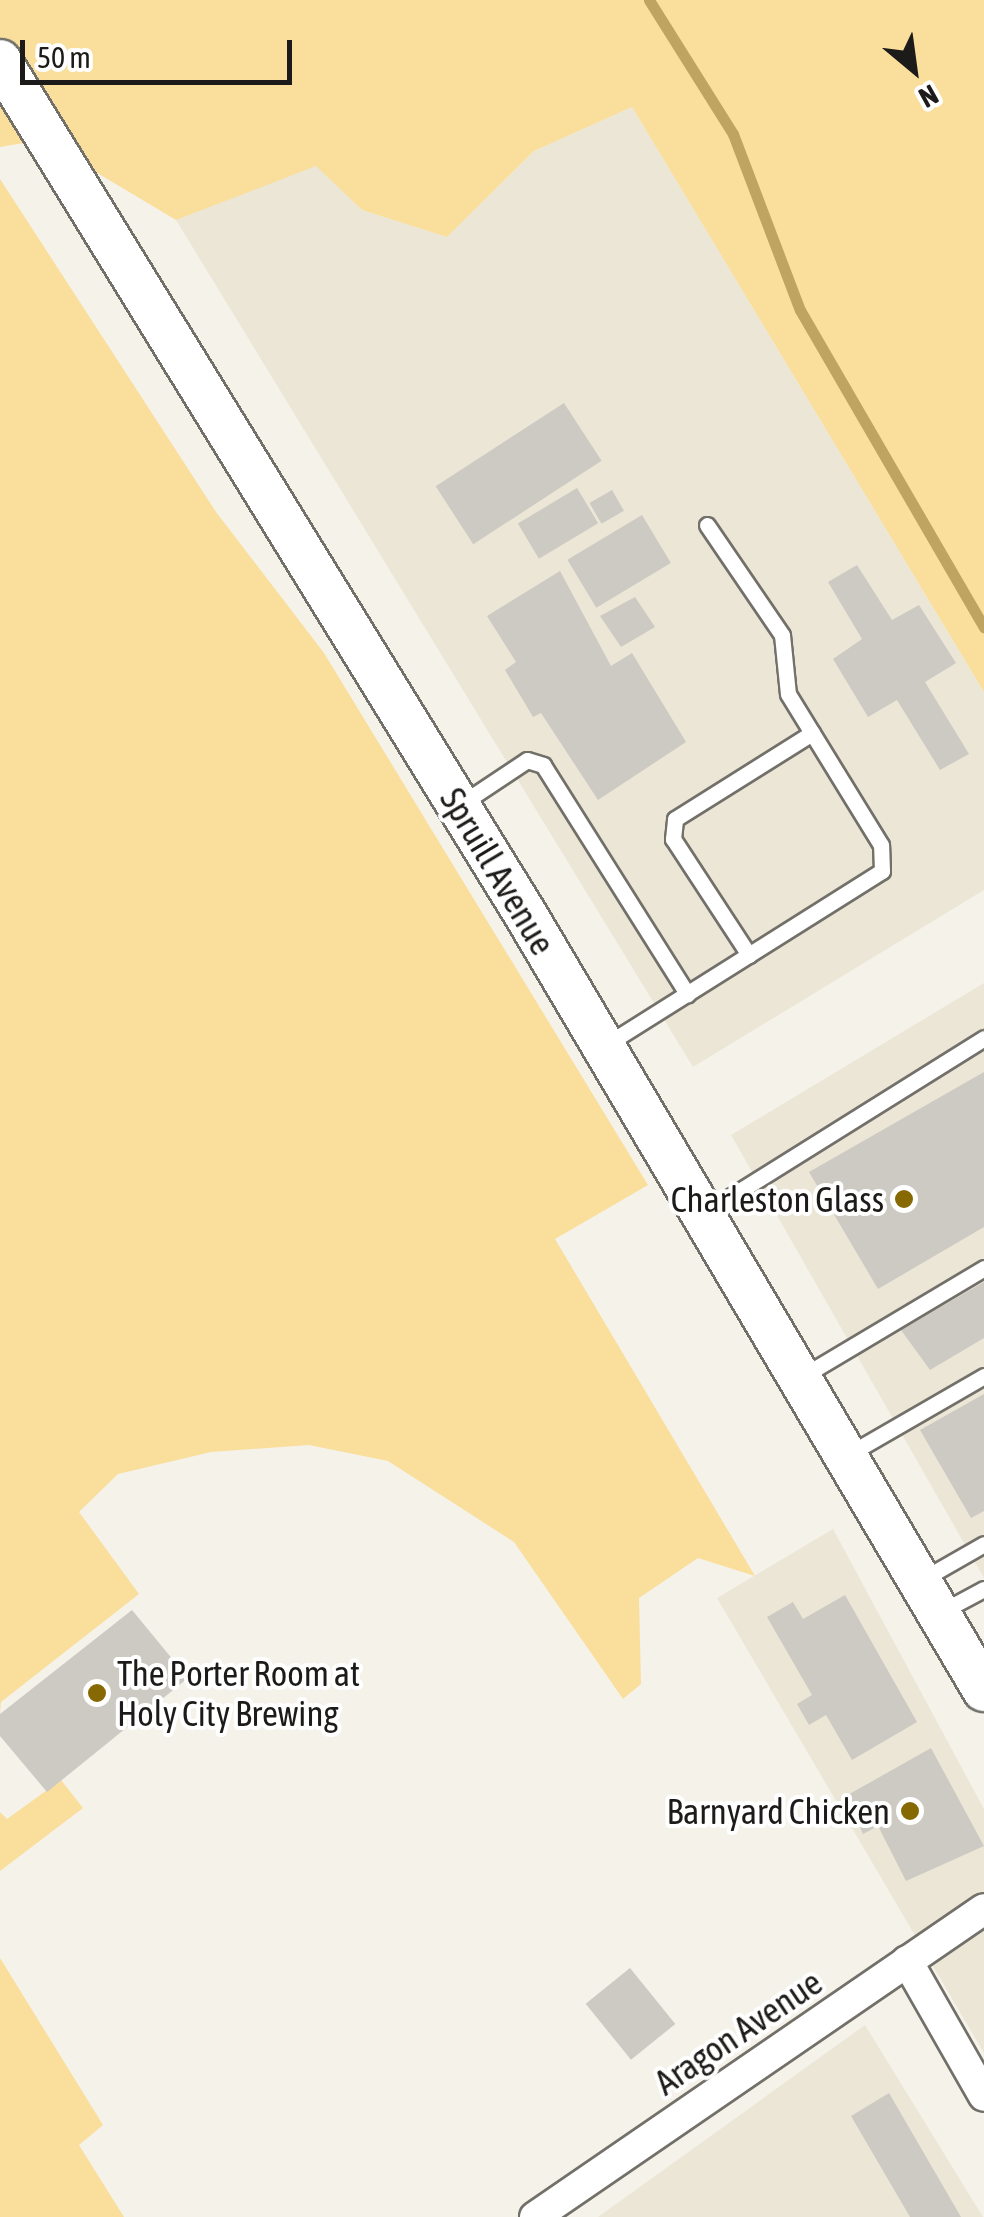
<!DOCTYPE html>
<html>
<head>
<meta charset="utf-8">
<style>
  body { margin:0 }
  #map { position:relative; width:984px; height:2217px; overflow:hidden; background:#f5f2ea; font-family:"Asap Condensed",sans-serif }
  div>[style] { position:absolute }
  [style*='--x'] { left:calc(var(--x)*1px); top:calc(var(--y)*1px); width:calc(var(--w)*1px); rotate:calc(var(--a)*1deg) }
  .built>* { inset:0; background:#ece6d7 }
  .green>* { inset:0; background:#fade9c }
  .stream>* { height:11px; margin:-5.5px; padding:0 5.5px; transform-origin:5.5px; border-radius:5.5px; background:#bfa461 }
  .building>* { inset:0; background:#cdcac3; transform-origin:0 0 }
  .roads { filter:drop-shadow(2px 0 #727069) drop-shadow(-2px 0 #727069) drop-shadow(0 2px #727069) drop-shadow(0 -2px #727069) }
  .lane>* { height:15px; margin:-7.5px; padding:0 7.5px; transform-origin:7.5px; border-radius:7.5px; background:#fff }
  .street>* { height:30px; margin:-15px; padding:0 15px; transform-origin:15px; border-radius:15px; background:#fff }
  .secondary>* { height:42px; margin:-21px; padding:0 21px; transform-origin:21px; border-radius:21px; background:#fff }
  .dots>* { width:28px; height:28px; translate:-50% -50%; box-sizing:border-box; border:5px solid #fff; border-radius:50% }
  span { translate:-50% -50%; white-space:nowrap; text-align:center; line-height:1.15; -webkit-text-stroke:8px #fff; paint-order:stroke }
  .street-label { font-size:35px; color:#1d1b19 }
  .poi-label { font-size:35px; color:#1d1b19 }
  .right { translate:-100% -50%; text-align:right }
  .left { translate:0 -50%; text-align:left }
  .north { position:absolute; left:864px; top:20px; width:100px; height:100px; -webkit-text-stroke:8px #fff; paint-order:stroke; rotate:151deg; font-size:28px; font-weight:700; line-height:40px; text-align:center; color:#1d1b19 }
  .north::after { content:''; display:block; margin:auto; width:35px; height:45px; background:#1d1b19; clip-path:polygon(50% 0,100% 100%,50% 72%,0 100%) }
  .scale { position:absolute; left:20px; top:40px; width:272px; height:45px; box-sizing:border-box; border:5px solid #1d1b19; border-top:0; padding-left:12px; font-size:30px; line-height:35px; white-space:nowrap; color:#1d1b19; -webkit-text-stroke:8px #fff; paint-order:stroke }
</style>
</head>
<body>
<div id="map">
  <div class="built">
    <i style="clip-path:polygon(632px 107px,984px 692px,984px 890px,693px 1067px,176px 220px,316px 165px,362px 210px,447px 237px,534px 151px)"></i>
    <i style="clip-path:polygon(984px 983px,984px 1578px,731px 1135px)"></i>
    <i style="clip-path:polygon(833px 1529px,984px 1809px,984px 2053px,717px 1598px)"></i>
    <i style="clip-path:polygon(865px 2025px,983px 2217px,598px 2217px)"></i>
  </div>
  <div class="green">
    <i style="clip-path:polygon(0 0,984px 0,984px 692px,632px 107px,534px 151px,447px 237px,362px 210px,316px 166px,176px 220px,42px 140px,0 147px)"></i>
    <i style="clip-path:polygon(0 179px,216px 512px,324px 653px,648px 1185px,555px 1239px,755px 1576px,698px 1558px,639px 1598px,641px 1684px,623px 1699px,514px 1542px,388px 1461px,309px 1445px,211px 1452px,118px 1474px,79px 1512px,139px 1594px,1px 1702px,0 1714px)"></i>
    <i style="clip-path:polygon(61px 1780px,83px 1808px,0 1871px,0 1812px,7px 1819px)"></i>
    <i style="clip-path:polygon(0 1958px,103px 2125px,79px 2145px,124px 2217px,0 2217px)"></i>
  </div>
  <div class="stream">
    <i style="--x:649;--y:0;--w:158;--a:57.9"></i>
    <i style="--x:733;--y:134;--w:188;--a:69.2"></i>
    <i style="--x:800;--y:310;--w:367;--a:59.9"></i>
  </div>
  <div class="building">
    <i style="left:564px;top:403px;width:69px;height:153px;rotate:57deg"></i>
    <i style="left:577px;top:488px;width:41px;height:69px;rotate:59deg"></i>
    <i style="left:612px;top:490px;width:24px;height:26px;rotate:60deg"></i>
    <i style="left:642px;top:515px;width:56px;height:87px;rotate:59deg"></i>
    <i style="clip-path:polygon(857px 565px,892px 620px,919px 605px,956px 663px,925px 682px,969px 754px,940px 770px,897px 700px,868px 717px,833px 659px,862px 639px,828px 582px)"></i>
    <i style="clip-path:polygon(560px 571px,611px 666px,632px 653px,686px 742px,598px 800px,541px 713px,533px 717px,505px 670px,516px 662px,487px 616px)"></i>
    <i style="clip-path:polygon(635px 597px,655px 627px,621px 647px,600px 616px)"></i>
    <i style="clip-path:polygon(984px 1072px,984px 1227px,878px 1289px,809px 1172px)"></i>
    <i style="clip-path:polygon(984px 1282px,984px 1338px,930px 1370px,901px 1330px)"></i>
    <i style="clip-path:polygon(984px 1394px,984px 1511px,971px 1518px,920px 1430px)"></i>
    <i style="clip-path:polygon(845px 1595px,917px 1722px,852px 1760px,826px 1715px,809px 1725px,797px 1704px,812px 1695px,767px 1617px,793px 1602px,803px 1619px)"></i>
    <i style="clip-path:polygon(132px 1610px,188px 1678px,47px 1792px,0 1736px,0 1714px)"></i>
    <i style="clip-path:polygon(931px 1748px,984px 1846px,906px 1881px,878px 1826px,863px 1834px,846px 1796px)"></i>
    <i style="left:630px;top:1968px;width:72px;height:57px;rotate:51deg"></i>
    <i style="clip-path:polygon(889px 2093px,961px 2217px,910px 2217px,851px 2116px)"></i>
  </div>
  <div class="roads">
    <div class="lane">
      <i style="--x:461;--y:804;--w:79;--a:-33.7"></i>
      <i style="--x:527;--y:760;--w:17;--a:17"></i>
      <i style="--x:543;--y:765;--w:271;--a:57.8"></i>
      <i style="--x:749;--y:955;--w:139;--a:-123.2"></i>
      <i style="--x:673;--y:839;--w:20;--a:-84"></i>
      <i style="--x:675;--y:819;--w:162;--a:-32.1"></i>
      <i style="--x:607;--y:1044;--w:325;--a:-32.2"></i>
      <i style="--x:882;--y:871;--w:26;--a:-92"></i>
      <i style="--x:881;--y:845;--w:177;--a:-121.6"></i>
      <i style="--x:788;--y:694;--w:59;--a:-95.8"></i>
      <i style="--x:782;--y:635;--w:133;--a:-124.3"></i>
      <i style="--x:706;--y:1212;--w:328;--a:-32"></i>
      <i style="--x:803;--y:1376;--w:211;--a:-30.8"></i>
      <i style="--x:849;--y:1454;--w:156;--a:-30"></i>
      <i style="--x:923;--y:1579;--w:70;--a:-29.8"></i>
      <i style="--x:939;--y:1613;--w:51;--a:-28.1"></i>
    </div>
    <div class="street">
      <i style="--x:907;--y:1961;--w:155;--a:60.3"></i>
      <i style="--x:535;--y:2217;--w:544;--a:-34.45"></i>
    </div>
    <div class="secondary">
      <i style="--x:0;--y:61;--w:1005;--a:58.38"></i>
      <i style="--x:527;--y:917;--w:898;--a:59.41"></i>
    </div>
  </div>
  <div class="dots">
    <i style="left:904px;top:1199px;background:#876904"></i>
    <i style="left:97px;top:1693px;background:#876904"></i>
    <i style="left:910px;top:1811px;background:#876904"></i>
  </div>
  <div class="street-label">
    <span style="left:498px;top:871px;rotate:59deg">Spruill Avenue</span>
    <span style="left:738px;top:2032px;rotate:-34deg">Aragon Avenue</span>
  </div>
  <div class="poi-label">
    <span class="right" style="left:884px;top:1199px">Charleston Glass</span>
    <span class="left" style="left:117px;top:1693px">The Porter Room at<br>Holy City Brewing</span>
    <span class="right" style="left:890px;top:1811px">Barnyard Chicken</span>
  </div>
  <div class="north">N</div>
  <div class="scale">50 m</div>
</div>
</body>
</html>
